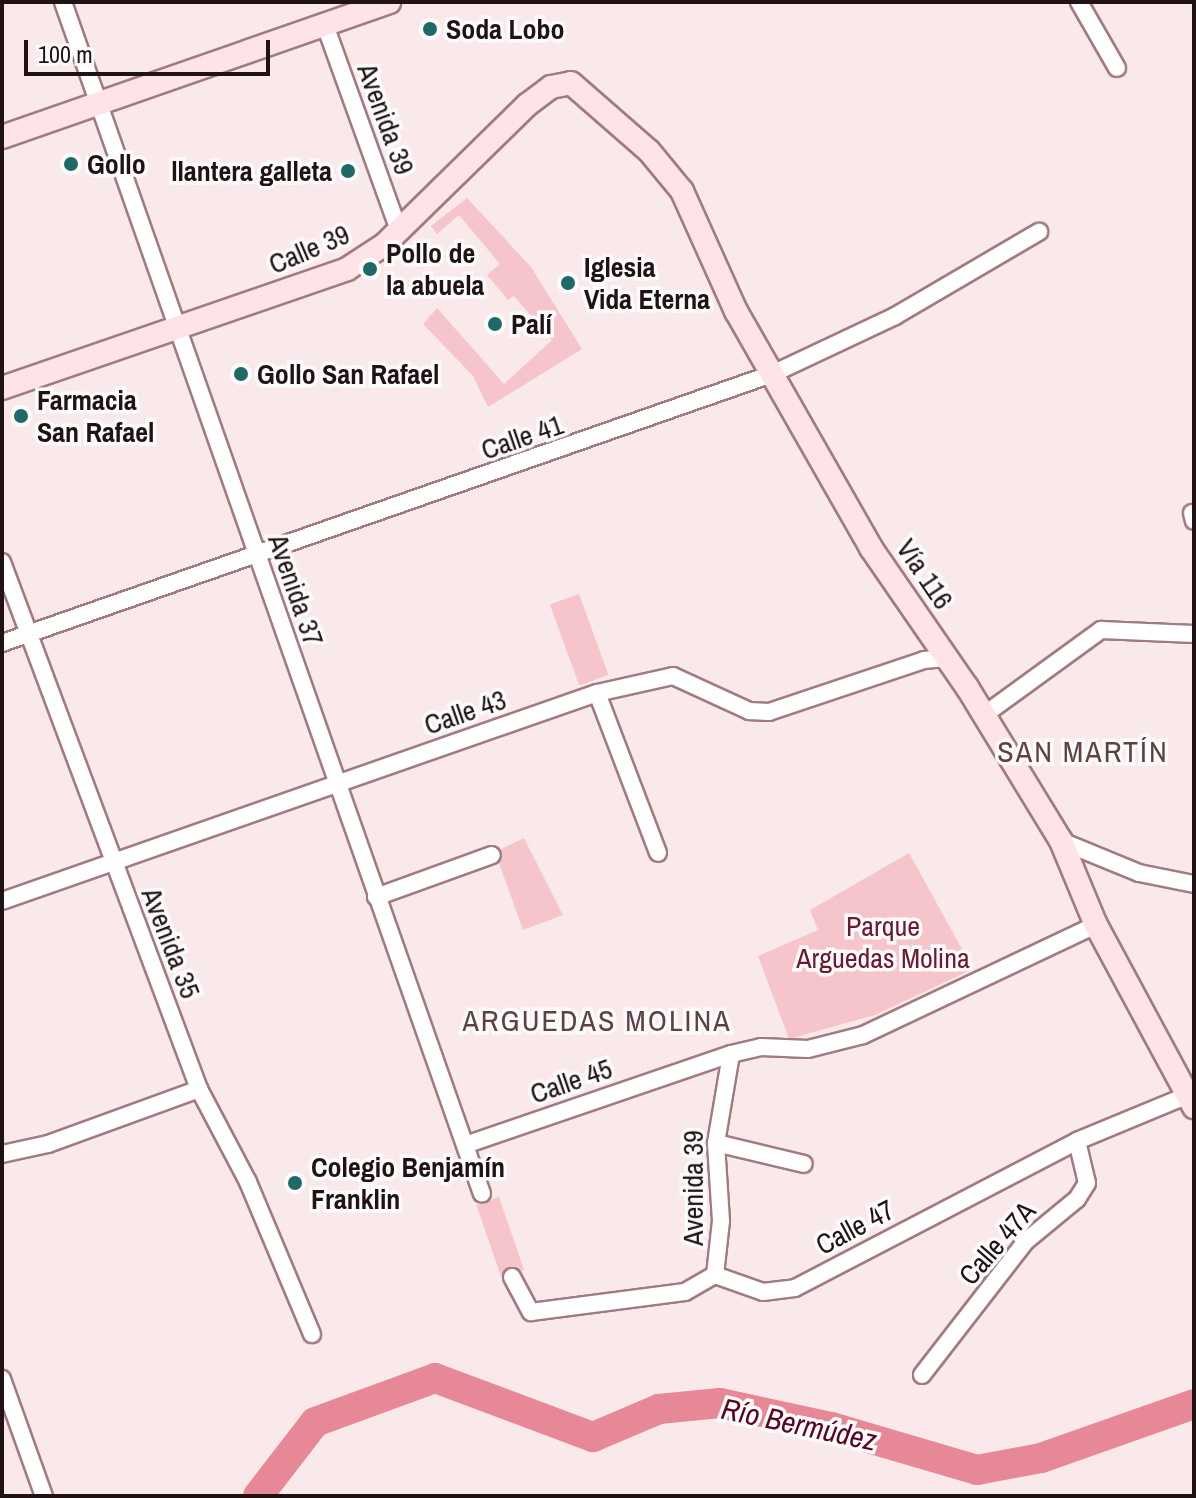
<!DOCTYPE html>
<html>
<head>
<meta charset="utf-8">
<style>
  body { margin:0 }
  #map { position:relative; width:1196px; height:1498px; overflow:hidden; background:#fae9eb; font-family:"Archivo Narrow",sans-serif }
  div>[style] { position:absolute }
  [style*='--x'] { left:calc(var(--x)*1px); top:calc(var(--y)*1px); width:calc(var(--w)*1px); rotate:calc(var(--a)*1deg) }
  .green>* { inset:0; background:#f6c5cb; transform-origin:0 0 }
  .river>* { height:30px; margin:-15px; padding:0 15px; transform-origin:15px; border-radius:15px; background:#e78897 }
  .roads { filter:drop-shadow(2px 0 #a07b80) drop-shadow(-2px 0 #a07b80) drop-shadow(0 2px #a07b80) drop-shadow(0 -2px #a07b80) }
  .street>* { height:16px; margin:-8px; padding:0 8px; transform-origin:8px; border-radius:8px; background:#fff }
  .secondary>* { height:22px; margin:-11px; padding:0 11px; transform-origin:11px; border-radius:11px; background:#fee3e7 }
  .dots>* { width:22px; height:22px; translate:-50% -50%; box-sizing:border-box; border:4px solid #fbfbfb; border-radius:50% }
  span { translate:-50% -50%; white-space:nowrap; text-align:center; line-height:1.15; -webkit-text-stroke:7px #fbfbfb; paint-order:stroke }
  .poi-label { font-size:28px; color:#211315; font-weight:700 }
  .left { translate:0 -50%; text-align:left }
  .right { translate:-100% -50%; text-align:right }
  .street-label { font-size:28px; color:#211315 }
  .park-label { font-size:28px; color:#6c182e }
  .neighbourhood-label { font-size:30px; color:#614044; letter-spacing:2px }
  .water-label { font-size:30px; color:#5b0321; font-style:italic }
  .frame { position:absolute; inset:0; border:4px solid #211315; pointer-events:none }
  .scale { position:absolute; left:24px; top:40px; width:246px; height:36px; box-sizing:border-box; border:4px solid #211315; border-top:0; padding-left:10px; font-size:24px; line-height:28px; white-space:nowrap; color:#211315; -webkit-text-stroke:6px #fbfbfb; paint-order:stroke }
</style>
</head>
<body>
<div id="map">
  <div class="green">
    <i style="clip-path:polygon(467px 198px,531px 267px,582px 349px,488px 407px,473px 376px,423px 324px,437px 308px,504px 384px,552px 340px,514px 296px,508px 300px,487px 275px,500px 264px,459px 215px,437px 234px,431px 226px)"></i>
    <i style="left:579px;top:594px;width:86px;height:31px;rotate:70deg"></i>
    <i style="clip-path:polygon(524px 838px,563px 915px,523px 930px,495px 852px)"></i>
    <i style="clip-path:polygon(909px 853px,973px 969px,875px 1015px,789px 1039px,758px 956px,818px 930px,810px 910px)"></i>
    <i style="left:499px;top:1197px;width:77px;height:24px;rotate:71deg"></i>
  </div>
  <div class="river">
    <i style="--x:258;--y:1496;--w:93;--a:-52.4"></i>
    <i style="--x:315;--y:1422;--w:128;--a:-20.1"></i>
    <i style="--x:435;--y:1378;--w:169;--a:20.5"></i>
    <i style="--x:593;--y:1437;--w:72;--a:-23"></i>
    <i style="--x:659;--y:1409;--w:61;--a:-5.6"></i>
    <i style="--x:720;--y:1403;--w:114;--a:12.2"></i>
    <i style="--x:831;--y:1427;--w:152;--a:16.4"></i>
    <i style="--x:977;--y:1470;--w:65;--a:-10.6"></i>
    <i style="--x:1041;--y:1458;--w:162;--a:-19.4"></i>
  </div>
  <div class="roads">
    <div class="street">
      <i style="--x:63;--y:2;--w:1263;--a:70.63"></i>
      <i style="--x:1079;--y:2;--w:76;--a:60.1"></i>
      <i style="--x:325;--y:25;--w:218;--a:70.2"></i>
      <i style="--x:1192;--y:513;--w:8;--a:76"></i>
      <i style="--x:2;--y:562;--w:563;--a:69.5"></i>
      <i style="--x:199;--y:1089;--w:105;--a:62.2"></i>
      <i style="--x:248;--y:1182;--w:165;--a:67.2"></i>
      <i style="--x:2;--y:643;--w:816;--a:-19.26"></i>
      <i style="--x:772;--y:374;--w:136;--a:-25.2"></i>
      <i style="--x:895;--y:316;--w:167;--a:-30.3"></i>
      <i style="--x:597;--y:693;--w:171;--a:69.1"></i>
      <i style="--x:984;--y:715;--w:145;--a:-36"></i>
      <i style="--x:1101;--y:630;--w:93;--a:2.5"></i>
      <i style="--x:1061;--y:841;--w:84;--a:22.3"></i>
      <i style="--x:1139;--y:873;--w:56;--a:11.3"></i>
      <i style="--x:376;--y:897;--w:123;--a:-19.9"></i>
      <i style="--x:2;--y:901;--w:630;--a:-19.27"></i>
      <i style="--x:597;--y:693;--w:78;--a:-12.6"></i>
      <i style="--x:673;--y:676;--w:84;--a:24.7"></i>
      <i style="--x:749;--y:711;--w:20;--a:3"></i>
      <i style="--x:769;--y:712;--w:163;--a:-18.5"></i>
      <i style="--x:924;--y:660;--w:22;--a:-5"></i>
      <i style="--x:716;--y:1143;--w:90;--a:13.4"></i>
      <i style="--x:465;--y:1145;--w:281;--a:-18.9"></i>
      <i style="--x:731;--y:1054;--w:31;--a:-13"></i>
      <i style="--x:761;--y:1047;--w:47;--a:2.4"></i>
      <i style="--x:808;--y:1049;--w:57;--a:-14.3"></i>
      <i style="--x:863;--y:1035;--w:258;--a:-25.3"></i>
      <i style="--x:2;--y:1154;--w:47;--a:-12.3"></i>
      <i style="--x:48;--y:1144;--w:161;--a:-20"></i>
      <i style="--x:715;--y:1275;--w:51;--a:19.5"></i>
      <i style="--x:763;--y:1292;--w:32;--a:-7"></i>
      <i style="--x:795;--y:1288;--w:318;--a:-27.5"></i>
      <i style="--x:1077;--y:1141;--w:120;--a:-22.5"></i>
      <i style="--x:715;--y:1275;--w:54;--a:-83.7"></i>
      <i style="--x:721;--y:1221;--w:78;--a:-93.7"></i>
      <i style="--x:716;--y:1143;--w:90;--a:-80.4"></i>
      <i style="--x:512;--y:1277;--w:40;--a:62"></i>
      <i style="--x:531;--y:1312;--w:155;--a:-7.4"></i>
      <i style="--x:685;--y:1292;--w:34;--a:-30"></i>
      <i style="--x:922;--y:1375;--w:170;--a:-52.2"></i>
      <i style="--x:1026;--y:1241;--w:66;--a:-39.5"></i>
      <i style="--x:1077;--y:1199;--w:19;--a:-58"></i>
      <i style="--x:1087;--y:1183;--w:43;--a:-103.4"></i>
      <i style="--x:2;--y:1379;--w:124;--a:70.3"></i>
    </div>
    <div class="secondary">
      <i style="--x:2;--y:137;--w:410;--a:-19.2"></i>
      <i style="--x:2;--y:388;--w:365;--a:-19"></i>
      <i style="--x:347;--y:269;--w:44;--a:-33"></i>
      <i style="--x:384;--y:245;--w:200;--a:-44.4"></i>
      <i style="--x:527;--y:105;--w:30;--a:-37"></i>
      <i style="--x:551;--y:87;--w:20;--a:-11"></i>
      <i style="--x:571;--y:83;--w:103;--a:41.1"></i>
      <i style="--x:649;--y:151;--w:52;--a:50.5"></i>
      <i style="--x:682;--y:191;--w:132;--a:65.8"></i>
      <i style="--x:736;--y:311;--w:273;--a:60.3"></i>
      <i style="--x:871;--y:548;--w:169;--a:55.4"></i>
      <i style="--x:967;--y:687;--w:180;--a:58.6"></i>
      <i style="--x:1061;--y:841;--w:91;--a:67.4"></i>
      <i style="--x:1096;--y:925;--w:207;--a:61.7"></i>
    </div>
  </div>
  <div class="dots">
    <i style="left:430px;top:29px;background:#1f6a66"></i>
    <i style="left:71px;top:164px;background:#1f6a66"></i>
    <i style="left:348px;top:171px;background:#1f6a66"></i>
    <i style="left:370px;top:269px;background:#1f6a66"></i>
    <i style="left:568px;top:283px;background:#1f6a66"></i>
    <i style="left:495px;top:324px;background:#1f6a66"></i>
    <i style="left:241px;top:374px;background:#1f6a66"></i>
    <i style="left:21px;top:416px;background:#1f6a66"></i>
    <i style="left:295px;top:1183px;background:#1f6a66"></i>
  </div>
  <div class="poi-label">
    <span class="left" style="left:446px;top:29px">Soda Lobo</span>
    <span class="left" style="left:87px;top:164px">Gollo</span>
    <span class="right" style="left:332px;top:171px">llantera galleta</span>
    <span class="left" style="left:386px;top:269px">Pollo de<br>la abuela</span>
    <span class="left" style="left:584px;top:283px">Iglesia<br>Vida Eterna</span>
    <span class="left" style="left:511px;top:324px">Palí</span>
    <span class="left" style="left:257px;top:374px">Gollo San Rafael</span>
    <span class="left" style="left:37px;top:416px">Farmacia<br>San Rafael</span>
    <span class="left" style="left:311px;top:1183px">Colegio Benjamín<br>Franklin</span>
  </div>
  <div class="street-label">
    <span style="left:386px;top:119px;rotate:70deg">Avenida 39</span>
    <span style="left:309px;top:249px;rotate:-23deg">Calle 39</span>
    <span style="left:522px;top:437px;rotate:-19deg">Calle 41</span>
    <span style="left:925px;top:574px;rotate:56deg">Vía 116</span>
    <span style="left:296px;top:590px;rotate:71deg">Avenida 37</span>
    <span style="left:465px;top:712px;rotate:-19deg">Calle 43</span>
    <span style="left:171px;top:943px;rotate:69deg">Avenida 35</span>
    <span style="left:571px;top:1081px;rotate:-19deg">Calle 45</span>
    <span style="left:693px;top:1188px;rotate:-90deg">Avenida 39</span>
    <span style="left:855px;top:1227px;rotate:-28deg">Calle 47</span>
    <span style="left:997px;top:1243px;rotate:-49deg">Calle 47A</span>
  </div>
  <div class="park-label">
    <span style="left:883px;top:942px">Parque<br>Arguedas Molina</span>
  </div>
  <div class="neighbourhood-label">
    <span style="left:1083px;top:751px">SAN MARTÍN</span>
    <span style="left:597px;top:1020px">ARGUEDAS MOLINA</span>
  </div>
  <div class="water-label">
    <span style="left:799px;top:1424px;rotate:12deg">Río Bermúdez</span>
  </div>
  <div class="frame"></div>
  <div class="scale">100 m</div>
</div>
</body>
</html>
